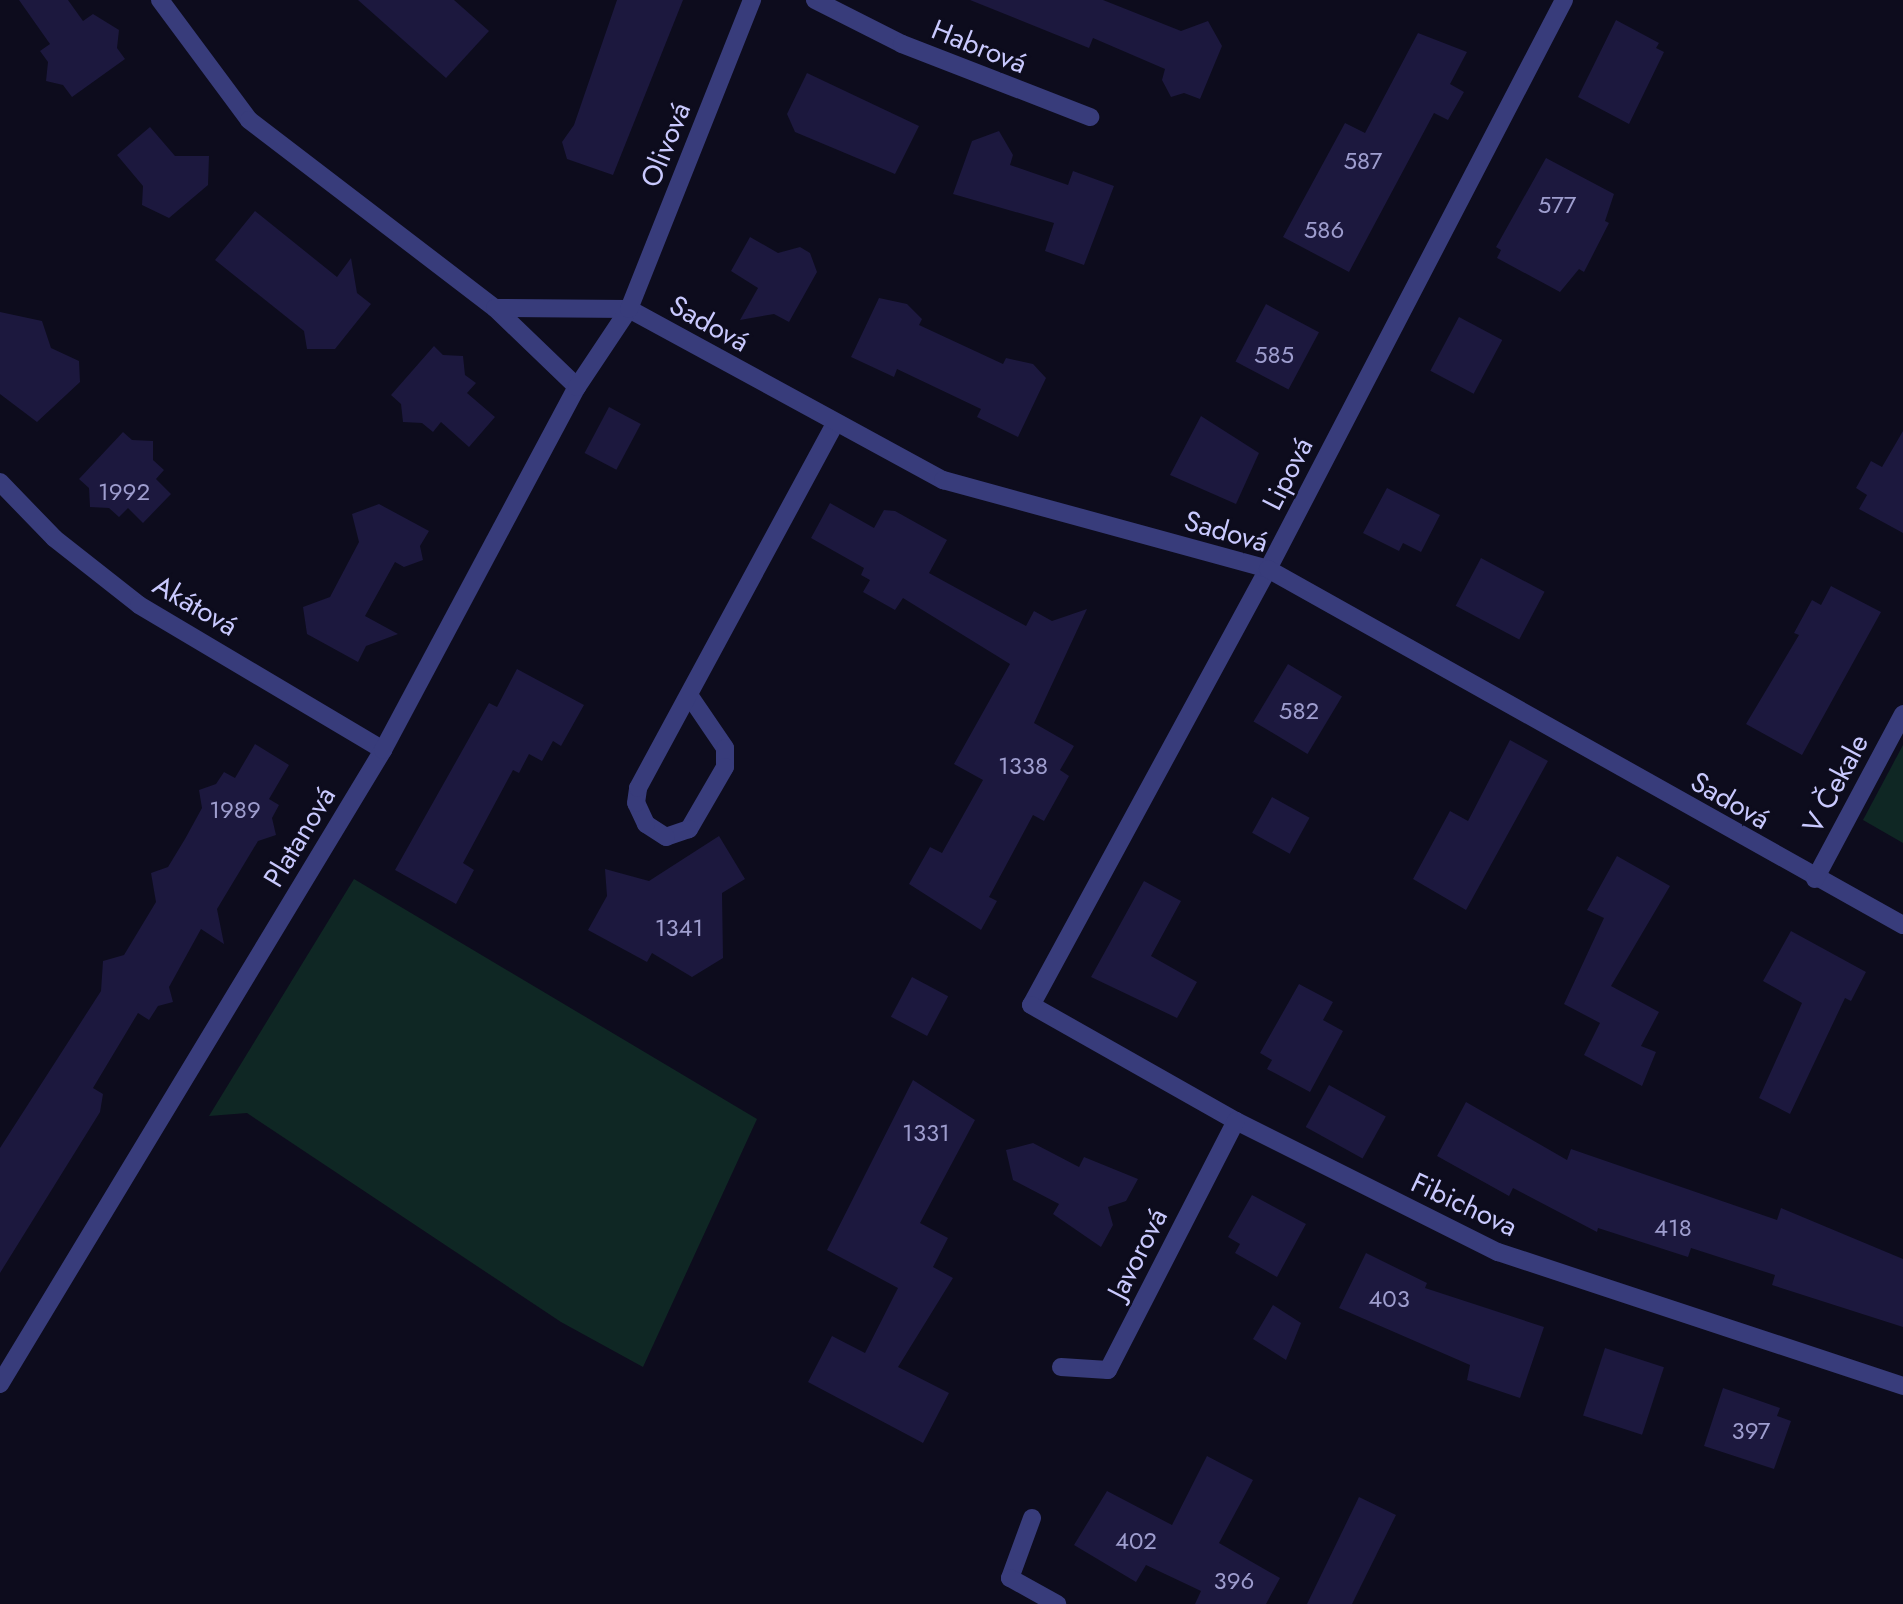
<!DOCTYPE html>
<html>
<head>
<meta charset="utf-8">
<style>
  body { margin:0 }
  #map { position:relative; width:1903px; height:1604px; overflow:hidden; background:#0d0c1d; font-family:Jost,sans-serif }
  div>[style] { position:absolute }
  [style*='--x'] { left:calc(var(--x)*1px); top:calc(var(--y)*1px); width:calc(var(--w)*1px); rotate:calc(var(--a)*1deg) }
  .green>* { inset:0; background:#0f2724 }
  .building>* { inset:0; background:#1c183e; transform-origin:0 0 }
  .lane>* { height:18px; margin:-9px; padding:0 9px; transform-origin:9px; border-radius:9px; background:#383c7b }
  .street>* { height:18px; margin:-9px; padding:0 9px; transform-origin:9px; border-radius:9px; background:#383c7b }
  span { translate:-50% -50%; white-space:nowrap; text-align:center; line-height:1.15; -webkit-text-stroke:5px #0d0c1d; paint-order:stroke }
  .number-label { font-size:24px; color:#9e9dce }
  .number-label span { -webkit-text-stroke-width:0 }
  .street-label { font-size:28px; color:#c9c9fe }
</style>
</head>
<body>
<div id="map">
  <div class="green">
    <i style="clip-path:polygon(1903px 745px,1903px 843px,1863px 820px)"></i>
    <i style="clip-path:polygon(354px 879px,757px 1119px,643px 1367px,561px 1322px,247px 1113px,209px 1116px)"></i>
  </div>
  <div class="building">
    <i style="clip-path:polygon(19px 0,68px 0,83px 21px,93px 14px,119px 30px,117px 48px,125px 59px,72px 97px,63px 85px,46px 81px,48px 62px,40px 51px,50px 44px)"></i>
    <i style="clip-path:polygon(358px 0,454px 0,489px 31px,446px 78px)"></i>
    <i style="clip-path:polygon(617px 0,683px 0,613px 175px,567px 159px,562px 142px,574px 125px)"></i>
    <i style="clip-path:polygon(970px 0,1103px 0,1181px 31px,1208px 21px,1222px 46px,1200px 99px,1184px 93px,1171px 97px,1162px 80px,1165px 69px,1093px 38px,1089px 48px)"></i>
    <i style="clip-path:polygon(1616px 20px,1659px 43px,1656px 48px,1664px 52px,1629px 124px,1578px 97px)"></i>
    <i style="clip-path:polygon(1418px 33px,1467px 52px,1450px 84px,1464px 92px,1448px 120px,1434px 113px,1349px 272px,1283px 237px,1345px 123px,1365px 133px)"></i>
    <i style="clip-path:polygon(807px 73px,919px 126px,895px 174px,795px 132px,787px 114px)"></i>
    <i style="clip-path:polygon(150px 127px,175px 156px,209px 156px,208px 185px,169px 218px,142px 205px,143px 186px,117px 155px)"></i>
    <i style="clip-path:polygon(999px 131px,1013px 155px,1010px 165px,1068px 185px,1073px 171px,1114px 186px,1084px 265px,1045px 251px,1054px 223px,953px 194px,972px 141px)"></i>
    <i style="clip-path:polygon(1546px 158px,1614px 194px,1605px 221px,1609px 223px,1584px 272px,1579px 269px,1560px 292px,1497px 258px,1501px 250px,1496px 247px)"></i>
    <i style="clip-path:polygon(255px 211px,337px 277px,351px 258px,357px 293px,371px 304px,335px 349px,307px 349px,304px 331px,215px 260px)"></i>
    <i style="clip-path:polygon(750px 237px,778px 253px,800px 247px,810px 253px,817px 272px,789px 322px,774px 314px,740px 320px,758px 288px,731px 271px)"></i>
    <i style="clip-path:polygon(879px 298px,907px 304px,922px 319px,919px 325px,1003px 364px,1006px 358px,1033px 364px,1046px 378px,1018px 437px,977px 417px,981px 409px,897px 369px,894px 377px,851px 357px)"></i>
    <i style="left:1266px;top:304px;width:60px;height:65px;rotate:28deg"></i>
    <i style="clip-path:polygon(0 312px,42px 321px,51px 348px,79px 361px,80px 382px,37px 422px,0 394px)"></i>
    <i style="left:1459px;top:317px;width:49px;height:61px;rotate:28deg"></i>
    <i style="clip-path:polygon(434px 346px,443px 355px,463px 356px,465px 375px,476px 383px,467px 393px,495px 417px,469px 447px,441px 422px,433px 432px,422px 423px,403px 422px,401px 404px,391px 395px)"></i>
    <i style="left:609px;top:407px;width:36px;height:52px;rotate:28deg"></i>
    <i style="clip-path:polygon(1201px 416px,1259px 453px,1236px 504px,1170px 475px)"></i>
    <i style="clip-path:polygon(1903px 431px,1903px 533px,1859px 509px,1867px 495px,1856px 488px,1871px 461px,1882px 467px)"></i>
    <i style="clip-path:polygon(123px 432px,132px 440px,153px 441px,153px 460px,164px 470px,156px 479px,171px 494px,143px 523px,128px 508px,119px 517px,109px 508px,90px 507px,89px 488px,79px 479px)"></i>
    <i style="clip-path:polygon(1387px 488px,1440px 515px,1421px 552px,1403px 543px,1399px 551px,1363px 533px)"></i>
    <i style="clip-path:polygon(830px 503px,874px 528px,884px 510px,895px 511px,947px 540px,929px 573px,1026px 626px,1034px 611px,1052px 621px,1087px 609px,1034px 723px,1074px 746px,1060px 770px,1069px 776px,1044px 821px,1033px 815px,989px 897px,997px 901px,981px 930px,909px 884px,930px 847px,942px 853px,983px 780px,954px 764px,1010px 664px,903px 598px,895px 610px,863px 592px,870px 580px,861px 575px,864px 568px,811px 538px)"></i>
    <i style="clip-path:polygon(379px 504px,429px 531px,420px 546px,423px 560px,404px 567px,395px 562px,365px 616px,398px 634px,366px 646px,358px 662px,307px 634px,303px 607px,330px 597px,359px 542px,352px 514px)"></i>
    <i style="left:1481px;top:558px;width:72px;height:54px;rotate:28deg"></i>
    <i style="clip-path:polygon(1831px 586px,1881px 612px,1802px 755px,1746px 724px,1799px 635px,1794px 633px,1812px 600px,1821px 605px)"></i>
    <i style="left:1288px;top:664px;width:63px;height:67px;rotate:31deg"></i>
    <i style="clip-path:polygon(517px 669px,584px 705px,561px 746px,553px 741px,542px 761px,529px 754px,519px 773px,513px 770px,463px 863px,474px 870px,456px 904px,395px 870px,489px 703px,497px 707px)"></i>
    <i style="clip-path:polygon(1510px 740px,1548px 761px,1466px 910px,1413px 879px,1450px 811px,1468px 821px)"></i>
    <i style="clip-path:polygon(255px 744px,289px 765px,269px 799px,279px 805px,272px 818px,276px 835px,258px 841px,217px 909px,224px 944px,201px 929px,169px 987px,173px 1002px,158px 1006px,149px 1020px,138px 1013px,93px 1088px,103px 1094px,100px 1112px,0 1273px,0 1148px,101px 991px,103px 961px,124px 955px,156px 902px,151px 873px,168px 867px,185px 839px,202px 808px,199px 790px,216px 784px,224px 772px,235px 778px)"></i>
    <i style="left:1272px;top:797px;width:43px;height:41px;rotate:29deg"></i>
    <i style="clip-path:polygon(719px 836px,745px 879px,722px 893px,723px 958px,692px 977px,652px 953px,647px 962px,588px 930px,607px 896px,605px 869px,649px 881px)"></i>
    <i style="clip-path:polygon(1617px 856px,1670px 886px,1611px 986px,1659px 1012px,1641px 1046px,1656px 1052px,1642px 1086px,1584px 1055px,1600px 1023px,1564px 1004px,1604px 918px,1587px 910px)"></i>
    <i style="clip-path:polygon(1144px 881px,1181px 901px,1151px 956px,1197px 982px,1177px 1018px,1091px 977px)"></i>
    <i style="clip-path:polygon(1791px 931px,1866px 972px,1851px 1001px,1845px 998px,1790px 1114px,1759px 1098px,1802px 1003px,1763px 981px)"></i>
    <i style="left:912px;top:977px;width:41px;height:45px;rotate:28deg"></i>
    <i style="clip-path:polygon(1299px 984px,1333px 1002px,1323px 1020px,1343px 1031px,1310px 1092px,1267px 1069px,1272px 1060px,1260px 1053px)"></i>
    <i style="clip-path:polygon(913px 1080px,975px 1120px,920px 1223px,948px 1238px,933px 1267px,953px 1278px,898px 1367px,949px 1393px,923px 1443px,808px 1382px,832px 1336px,865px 1353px,898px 1288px,827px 1250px)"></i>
    <i style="left:1329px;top:1085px;width:65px;height:48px;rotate:29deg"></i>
    <i style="clip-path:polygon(1466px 1102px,1567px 1160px,1571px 1149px,1777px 1220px,1781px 1208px,1903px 1259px,1903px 1327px,1772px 1285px,1775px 1275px,1691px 1248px,1688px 1257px,1598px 1228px,1597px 1232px,1513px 1188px,1509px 1196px,1437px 1156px)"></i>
    <i style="clip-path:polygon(1033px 1143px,1079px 1167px,1084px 1157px,1138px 1179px,1126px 1201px,1108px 1207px,1113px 1225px,1101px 1247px,1053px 1214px,1059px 1204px,1013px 1180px,1006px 1150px)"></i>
    <i style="clip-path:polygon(1252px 1195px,1306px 1224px,1277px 1277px,1235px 1253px,1240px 1244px,1228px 1237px)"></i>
    <i style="clip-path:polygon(1366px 1253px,1427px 1283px,1425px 1288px,1544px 1327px,1520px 1398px,1467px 1380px,1470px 1365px,1339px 1308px)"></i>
    <i style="clip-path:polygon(1273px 1305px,1301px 1323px,1286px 1360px,1253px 1339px)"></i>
    <i style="left:1605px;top:1348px;width:62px;height:71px;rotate:18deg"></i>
    <i style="clip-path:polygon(1723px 1388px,1780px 1408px,1777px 1416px,1791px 1421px,1774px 1469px,1704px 1446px)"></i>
    <i style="clip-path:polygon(1207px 1456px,1253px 1480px,1219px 1543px,1280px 1578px,1266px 1604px,1195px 1604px,1201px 1591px,1146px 1565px,1136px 1582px,1074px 1545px,1107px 1491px,1172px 1525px)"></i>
    <i style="clip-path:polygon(1359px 1497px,1396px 1515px,1352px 1604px,1307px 1604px)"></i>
  </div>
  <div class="lane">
    <i style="--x:689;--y:695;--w:64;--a:55.8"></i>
    <i style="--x:725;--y:748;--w:19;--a:90"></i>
    <i style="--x:725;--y:767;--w:72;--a:120.1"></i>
    <i style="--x:689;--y:829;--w:24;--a:161"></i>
    <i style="--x:666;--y:837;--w:24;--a:-147"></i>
    <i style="--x:646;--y:824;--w:23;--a:-115"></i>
    <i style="--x:636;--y:803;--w:15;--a:-82"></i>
    <i style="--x:638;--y:788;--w:415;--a:-61.6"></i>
  </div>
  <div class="street">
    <i style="--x:160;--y:0;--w:149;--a:53.4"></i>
    <i style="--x:249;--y:120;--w:310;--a:37.4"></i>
    <i style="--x:495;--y:308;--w:114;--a:43.9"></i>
    <i style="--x:815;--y:0;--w:97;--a:26.8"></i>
    <i style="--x:902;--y:44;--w:202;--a:21.2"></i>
    <i style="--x:1564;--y:0;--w:641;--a:117.48"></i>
    <i style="--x:1268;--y:569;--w:496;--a:118.5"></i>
    <i style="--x:1031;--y:1005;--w:236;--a:29.5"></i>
    <i style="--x:1236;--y:1121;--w:293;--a:26.6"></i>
    <i style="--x:1498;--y:1252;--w:427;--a:18.3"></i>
    <i style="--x:495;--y:308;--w:134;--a:0.4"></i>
    <i style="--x:629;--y:309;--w:358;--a:28.6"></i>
    <i style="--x:943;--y:480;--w:337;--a:15.3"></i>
    <i style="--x:1268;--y:569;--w:728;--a:29.28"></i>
    <i style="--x:0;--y:482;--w:78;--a:46"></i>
    <i style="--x:54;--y:538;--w:108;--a:38.2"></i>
    <i style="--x:139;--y:605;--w:284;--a:30.7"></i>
    <i style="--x:1815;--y:879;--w:187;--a:-61.9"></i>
    <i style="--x:1061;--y:1367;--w:47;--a:3.7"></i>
    <i style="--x:1108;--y:1370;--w:280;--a:-62.8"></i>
    <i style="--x:0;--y:1384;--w:741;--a:-58.86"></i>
    <i style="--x:383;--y:750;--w:412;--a:-61.9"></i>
    <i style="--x:577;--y:387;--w:94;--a:-56.3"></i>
    <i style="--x:629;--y:309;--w:333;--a:-68.3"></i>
    <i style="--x:1032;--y:1518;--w:64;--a:110.1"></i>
    <i style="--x:1010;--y:1578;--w:54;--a:29"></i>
  </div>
  <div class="number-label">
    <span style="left:1363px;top:161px">587</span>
    <span style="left:1557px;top:205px">577</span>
    <span style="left:1324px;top:230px">586</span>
    <span style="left:1274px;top:355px">585</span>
    <span style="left:124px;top:492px">1992</span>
    <span style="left:1299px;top:711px">582</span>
    <span style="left:1023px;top:766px">1338</span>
    <span style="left:235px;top:810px">1989</span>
    <span style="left:679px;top:928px">1341</span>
    <span style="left:926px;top:1133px">1331</span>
    <span style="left:1673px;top:1228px">418</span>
    <span style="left:1389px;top:1299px">403</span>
    <span style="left:1751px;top:1431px">397</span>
    <span style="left:1136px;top:1541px">402</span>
    <span style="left:1234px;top:1581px">396</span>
  </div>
  <div class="street-label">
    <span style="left:979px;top:47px;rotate:22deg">Habrová</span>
    <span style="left:666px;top:145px;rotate:-68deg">Olivová</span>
    <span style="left:709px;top:324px;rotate:29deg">Sadová</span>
    <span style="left:1288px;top:474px;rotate:-63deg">Lipová</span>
    <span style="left:1226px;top:532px;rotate:16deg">Sadová</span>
    <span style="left:195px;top:606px;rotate:30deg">Akátová</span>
    <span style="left:1836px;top:784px;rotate:-62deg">V Čekale</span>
    <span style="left:1730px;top:801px;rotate:30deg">Sadová</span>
    <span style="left:300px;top:837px;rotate:-59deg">Platanová</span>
    <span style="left:1464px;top:1205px;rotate:25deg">Fibichova</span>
    <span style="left:1138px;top:1254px;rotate:-63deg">Javorová</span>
  </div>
</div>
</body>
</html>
